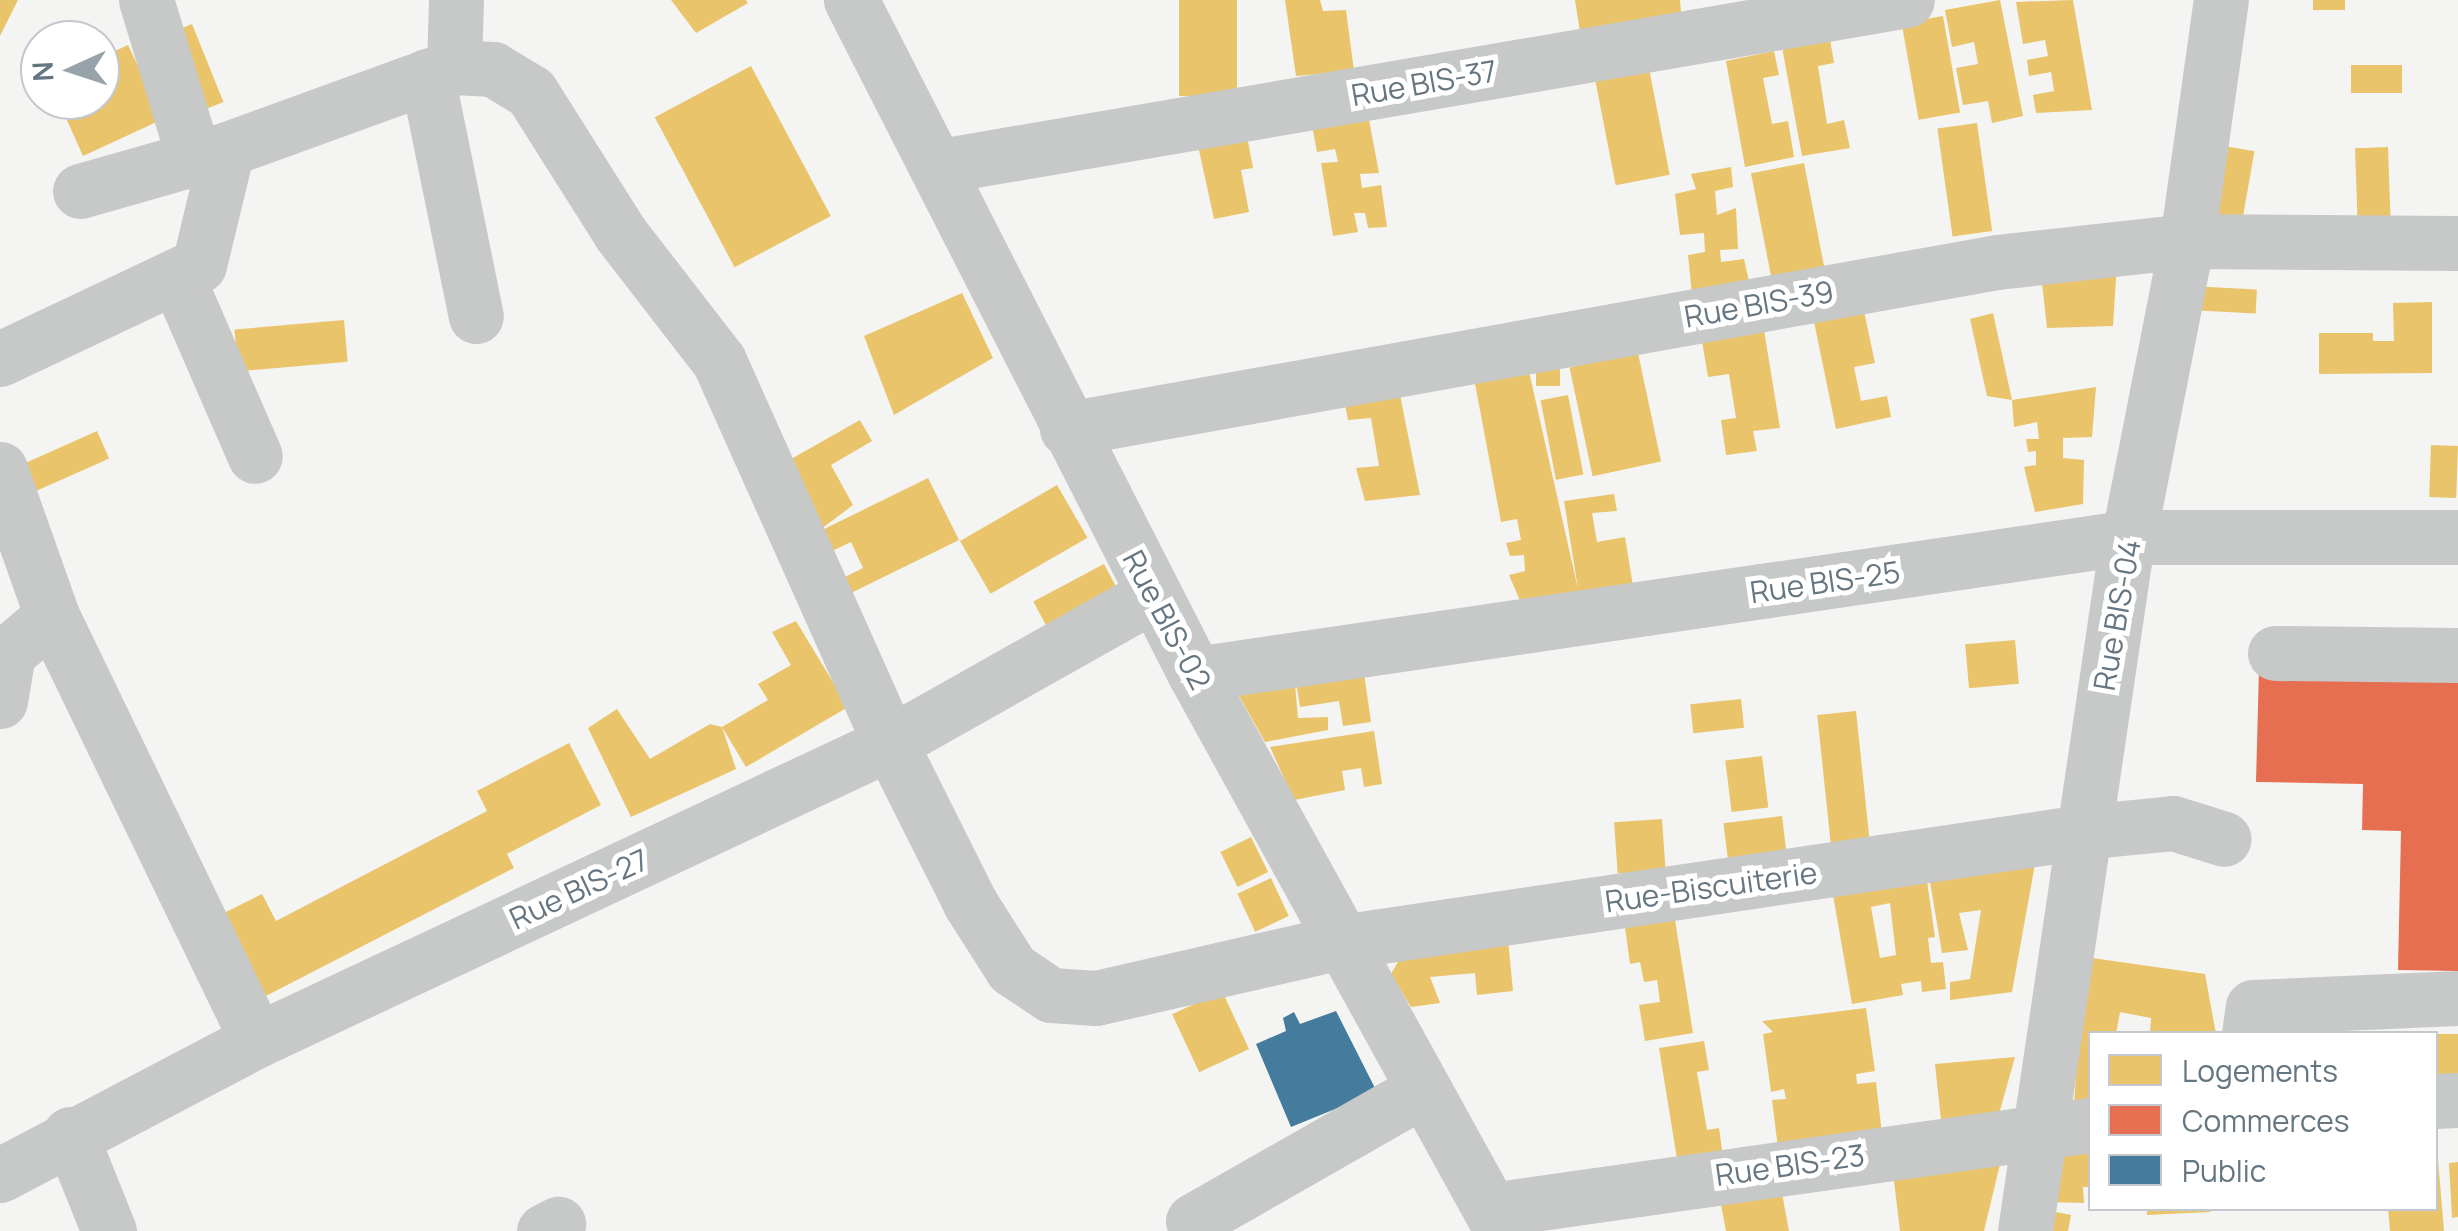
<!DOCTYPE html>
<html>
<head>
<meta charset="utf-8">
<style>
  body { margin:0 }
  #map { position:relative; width:2458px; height:1231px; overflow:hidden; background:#f4f4f3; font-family:Manrope,sans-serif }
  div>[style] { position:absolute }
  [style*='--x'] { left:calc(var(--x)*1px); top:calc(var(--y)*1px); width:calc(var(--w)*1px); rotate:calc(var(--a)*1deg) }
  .homes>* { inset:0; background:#e9c46a; transform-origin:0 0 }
  .shops>* { inset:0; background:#e76f51 }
  .public>* { inset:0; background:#457b9d }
  .minor>* { height:55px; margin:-27.5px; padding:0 27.5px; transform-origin:27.5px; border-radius:27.5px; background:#c7c8c8 }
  span { translate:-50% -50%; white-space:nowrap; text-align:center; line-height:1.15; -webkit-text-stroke:10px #fff; paint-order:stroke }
  .street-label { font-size:30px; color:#667681 }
  .legend { position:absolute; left:2088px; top:1031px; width:350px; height:180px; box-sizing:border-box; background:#fff; border:2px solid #c2c8cd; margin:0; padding:12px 18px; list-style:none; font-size:30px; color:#667681 }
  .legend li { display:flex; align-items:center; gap:20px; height:50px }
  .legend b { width:50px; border:2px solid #c2c8cd }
  .north { position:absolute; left:20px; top:20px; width:100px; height:100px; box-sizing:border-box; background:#fff; border:2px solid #c2c8cd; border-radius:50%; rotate:267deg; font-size:28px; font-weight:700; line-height:40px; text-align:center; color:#667681 }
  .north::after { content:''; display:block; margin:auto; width:35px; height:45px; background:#98a2a9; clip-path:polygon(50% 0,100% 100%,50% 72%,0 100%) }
</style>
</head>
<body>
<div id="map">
  <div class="homes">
    <i style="clip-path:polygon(0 0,18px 0,0 36px)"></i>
    <i style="clip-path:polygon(671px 0,746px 0,748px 3px,696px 33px)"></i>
    <i style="left:1179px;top:0;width:58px;height:96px"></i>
    <i style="clip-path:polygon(1285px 0,1320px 0,1323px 11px,1346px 10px,1354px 71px,1296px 76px)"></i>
    <i style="clip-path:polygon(1575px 0,1680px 0,1681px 12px,1580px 32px)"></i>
    <i style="clip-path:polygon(2000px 0,2023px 116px,1992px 123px,1988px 101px,1963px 105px,1956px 68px,1978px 64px,1974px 42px,1952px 47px,1945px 10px)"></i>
    <i style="clip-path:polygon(2073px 0,2092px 110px,2036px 113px,2033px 95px,2054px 91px,2051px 72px,2029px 76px,2027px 60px,2048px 56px,2045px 40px,2023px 44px,2016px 2px)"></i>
    <i style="left:2313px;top:0;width:32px;height:10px"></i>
    <i style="left:1943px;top:16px;width:98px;height:42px;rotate:80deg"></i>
    <i style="left:192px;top:24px;width:84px;height:24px;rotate:68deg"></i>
    <i style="clip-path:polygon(1830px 39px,1834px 63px,1818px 66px,1827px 124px,1844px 120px,1850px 148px,1802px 156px,1782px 47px)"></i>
    <i style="clip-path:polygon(128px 45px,163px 119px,83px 156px,58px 100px,100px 100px,100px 58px)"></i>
    <i style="clip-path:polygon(1774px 51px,1779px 75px,1763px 78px,1772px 124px,1788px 121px,1794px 157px,1745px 167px,1726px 61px)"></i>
    <i style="left:1647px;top:58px;width:119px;height:55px;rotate:79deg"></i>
    <i style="left:2351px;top:65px;width:51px;height:28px"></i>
    <i style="left:751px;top:66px;width:170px;height:109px;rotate:62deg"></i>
    <i style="clip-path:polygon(1366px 104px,1379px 173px,1360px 174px,1362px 188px,1381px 185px,1387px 227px,1368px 228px,1365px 213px,1354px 213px,1358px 232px,1333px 236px,1321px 163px,1338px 162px,1335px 149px,1317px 152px,1310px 114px)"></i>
    <i style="left:1977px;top:123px;width:109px;height:40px;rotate:82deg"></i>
    <i style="clip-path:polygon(1246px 131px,1253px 168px,1241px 170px,1249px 212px,1214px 219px,1197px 141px)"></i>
    <i style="left:2219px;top:145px;width:36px;height:74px;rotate:10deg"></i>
    <i style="left:2388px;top:147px;width:74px;height:33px;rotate:88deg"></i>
    <i style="left:1804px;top:163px;width:114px;height:54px;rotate:79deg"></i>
    <i style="clip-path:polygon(1731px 167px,1733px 187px,1715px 191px,1717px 215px,1736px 208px,1738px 249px,1720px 250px,1721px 262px,1744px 259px,1750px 286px,1692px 294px,1688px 255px,1705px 252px,1704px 233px,1680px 235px,1675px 194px,1696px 189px,1691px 174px)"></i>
    <i style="clip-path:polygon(2117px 263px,2113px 326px,2047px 328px,2040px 265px)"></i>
    <i style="left:2190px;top:286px;width:67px;height:24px;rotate:3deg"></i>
    <i style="clip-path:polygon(962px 293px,993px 358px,894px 415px,864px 336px)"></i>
    <i style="clip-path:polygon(1861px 297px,1875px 363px,1854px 367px,1861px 401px,1887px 396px,1891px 417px,1836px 429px,1811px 307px)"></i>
    <i style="clip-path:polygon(2432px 302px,2432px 373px,2319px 374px,2319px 333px,2373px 333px,2373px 341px,2394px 341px,2393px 303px)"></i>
    <i style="clip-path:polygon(1993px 313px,2012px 400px,2096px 387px,2092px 437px,2063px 438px,2063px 458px,2084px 460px,2083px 504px,2035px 512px,2024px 467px,2036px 465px,2036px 451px,2028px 452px,2026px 439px,2039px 439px,2037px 422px,2014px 427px,2012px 400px,1987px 396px,1970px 319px)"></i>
    <i style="left:344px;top:320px;width:42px;height:110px;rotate:85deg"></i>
    <i style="clip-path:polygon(1764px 330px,1780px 428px,1753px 431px,1757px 451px,1726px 455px,1721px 420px,1736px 418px,1729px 374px,1708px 377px,1702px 341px)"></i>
    <i style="left:1638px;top:353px;width:111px;height:70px;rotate:78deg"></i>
    <i style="clip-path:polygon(1528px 367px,1578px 589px,1564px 501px,1614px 494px,1617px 511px,1592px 513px,1597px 542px,1625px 537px,1634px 592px,1524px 610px,1509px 575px,1525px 571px,1524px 555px,1510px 556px,1506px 543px,1521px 540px,1517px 519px,1501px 522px,1473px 373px)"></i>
    <i style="left:1536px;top:367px;width:24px;height:19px"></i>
    <i style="clip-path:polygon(1396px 375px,1420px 495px,1365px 501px,1356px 468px,1379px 466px,1371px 418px,1348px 420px,1341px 382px)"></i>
    <i style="left:1568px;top:395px;width:81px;height:28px;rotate:79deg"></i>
    <i style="clip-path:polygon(860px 420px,872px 441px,831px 465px,853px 505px,816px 533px,777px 467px)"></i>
    <i style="left:97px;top:431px;width:30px;height:87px;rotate:66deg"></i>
    <i style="left:2431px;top:445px;width:27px;height:52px;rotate:2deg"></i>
    <i style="clip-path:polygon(928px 478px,959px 540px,851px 593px,843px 578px,863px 568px,851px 542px,826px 554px,816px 533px)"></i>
    <i style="left:1057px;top:485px;width:61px;height:112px;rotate:60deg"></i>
    <i style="left:1104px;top:564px;width:30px;height:80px;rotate:62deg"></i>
    <i style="clip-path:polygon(796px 621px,848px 707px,746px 767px,722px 727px,736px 769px,631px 817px,588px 728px,617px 709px,650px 759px,710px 724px,722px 727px,768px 700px,758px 684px,791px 665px,772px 632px)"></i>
    <i style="left:2015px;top:640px;width:44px;height:50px;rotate:85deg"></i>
    <i style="clip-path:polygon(1362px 659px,1371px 722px,1343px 726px,1339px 701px,1300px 707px,1294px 669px)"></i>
    <i style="clip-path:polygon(1294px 673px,1298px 718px,1328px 717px,1328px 730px,1265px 742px,1234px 687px)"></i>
    <i style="left:1741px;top:699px;width:29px;height:51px;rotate:84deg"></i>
    <i style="left:1856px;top:711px;width:134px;height:39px;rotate:84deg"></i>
    <i style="clip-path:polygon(1374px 731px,1382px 784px,1364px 787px,1361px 768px,1342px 771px,1345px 790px,1294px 800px,1270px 747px)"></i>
    <i style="clip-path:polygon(569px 743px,601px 805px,507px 854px,514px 868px,262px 998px,220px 915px,262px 894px,276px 921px,487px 811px,477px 791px)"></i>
    <i style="left:1762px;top:756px;width:52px;height:37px;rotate:83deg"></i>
    <i style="left:1782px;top:816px;width:43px;height:59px;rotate:83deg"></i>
    <i style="left:1662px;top:819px;width:51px;height:48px;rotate:86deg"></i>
    <i style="left:1251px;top:837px;width:39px;height:34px;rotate:64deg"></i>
    <i style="clip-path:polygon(2035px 864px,2012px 992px,1950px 1000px,1950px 982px,1970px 979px,1981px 910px,1959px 913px,1968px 950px,1942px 953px,1930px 882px)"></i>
    <i style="clip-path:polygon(evenodd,1926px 874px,1935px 937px,1928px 938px,1931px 963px,1943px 962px,1946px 989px,1922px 992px,1921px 981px,1901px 984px,1903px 995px,1852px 1004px,1832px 889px,1926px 874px,1890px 903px,1896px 955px,1880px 958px,1871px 907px,1890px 903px)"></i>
    <i style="left:1271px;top:878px;width:42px;height:37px;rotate:65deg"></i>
    <i style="clip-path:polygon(1675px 920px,1693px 1033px,1645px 1041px,1639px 1005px,1660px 1002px,1657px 980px,1644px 982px,1640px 962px,1630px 964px,1625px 927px)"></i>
    <i style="clip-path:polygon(1507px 929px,1513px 991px,1477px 995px,1475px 973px,1430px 977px,1440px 1003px,1411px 1007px,1391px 974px,1406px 948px)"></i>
    <i style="clip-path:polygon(2085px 957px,2205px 974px,2216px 1034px,2150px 1034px,2151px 1018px,2120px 1012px,2116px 1034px,2090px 1034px,2090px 1102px,2074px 1103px)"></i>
    <i style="left:1222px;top:991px;width:64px;height:55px;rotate:65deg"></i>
    <i style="clip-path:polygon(1866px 1008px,1875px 1071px,1856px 1074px,1857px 1084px,1876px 1082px,1882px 1134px,1778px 1148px,1772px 1100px,1786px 1099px,1784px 1089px,1771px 1092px,1763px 1034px,1773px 1032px,1762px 1021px)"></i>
    <i style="left:2458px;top:1034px;width:42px;height:22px;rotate:90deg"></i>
    <i style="clip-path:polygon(1704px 1041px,1709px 1070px,1697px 1072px,1707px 1130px,1719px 1128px,1723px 1157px,1678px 1165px,1659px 1048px)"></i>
    <i style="clip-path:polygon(2015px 1057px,1999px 1114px,1941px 1120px,1935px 1064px)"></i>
    <i style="clip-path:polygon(2436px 1136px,2444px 1231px,2390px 1231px,2388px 1208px,2436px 1208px)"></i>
    <i style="clip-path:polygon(2090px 1139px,2090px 1187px,2083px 1187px,2084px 1203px,2046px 1202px,2048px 1155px)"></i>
    <i style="clip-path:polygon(2005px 1143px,1984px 1231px,1900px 1231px,1891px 1156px)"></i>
    <i style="clip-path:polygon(2458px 1162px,2458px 1217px,2452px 1218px,2449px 1163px)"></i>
    <i style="clip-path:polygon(1779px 1177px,1789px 1231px,1726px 1231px,1718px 1189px)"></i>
    <i style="clip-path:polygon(2147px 1208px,2210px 1208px,2210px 1212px,2147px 1215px)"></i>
    <i style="clip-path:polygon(2045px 1210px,2071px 1215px,2068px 1231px,2041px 1231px)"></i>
  </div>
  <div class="shops">
    <i style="clip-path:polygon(2259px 667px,2458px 671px,2458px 971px,2398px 970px,2401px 831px,2362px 830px,2363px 784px,2256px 782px)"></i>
  </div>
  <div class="public">
    <i style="clip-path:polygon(1336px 1011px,1377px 1092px,1291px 1127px,1256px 1044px,1286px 1031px,1283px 1018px,1294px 1012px,1300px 1024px)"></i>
  </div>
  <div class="minor">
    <i style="--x:146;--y:0;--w:165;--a:73.1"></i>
    <i style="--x:851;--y:0;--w:757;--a:62.96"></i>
    <i style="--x:1195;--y:674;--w:636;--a:61.14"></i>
    <i style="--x:454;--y:67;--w:39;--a:3"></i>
    <i style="--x:493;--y:69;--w:44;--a:31.2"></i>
    <i style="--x:531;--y:92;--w:167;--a:57.7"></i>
    <i style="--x:620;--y:233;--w:162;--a:52.3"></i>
    <i style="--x:719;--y:361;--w:419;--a:65.9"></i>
    <i style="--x:890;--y:743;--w:179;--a:63.4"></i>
    <i style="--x:970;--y:903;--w:78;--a:57.5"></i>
    <i style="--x:1012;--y:969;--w:47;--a:33.7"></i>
    <i style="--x:1051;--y:995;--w:45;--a:3.8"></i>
    <i style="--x:1096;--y:998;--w:251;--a:-12.9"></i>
    <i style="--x:1341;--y:942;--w:749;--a:-8.44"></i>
    <i style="--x:2082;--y:832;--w:91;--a:-5.6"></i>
    <i style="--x:2173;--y:823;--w:53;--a:17.4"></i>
    <i style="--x:427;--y:76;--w:245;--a:78.5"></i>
    <i style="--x:940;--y:166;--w:981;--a:-9.74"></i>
    <i style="--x:80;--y:191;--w:153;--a:-15.9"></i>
    <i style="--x:177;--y:277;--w:195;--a:66.5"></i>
    <i style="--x:0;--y:359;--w:220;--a:-25.3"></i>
    <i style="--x:199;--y:265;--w:119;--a:-76.4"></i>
    <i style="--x:227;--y:149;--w:241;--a:-19.9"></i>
    <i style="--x:454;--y:67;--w:67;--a:-88.3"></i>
    <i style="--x:1067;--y:429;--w:945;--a:-10.18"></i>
    <i style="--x:1997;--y:262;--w:191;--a:-6.3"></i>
    <i style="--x:2187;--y:241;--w:271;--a:0.4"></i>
    <i style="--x:0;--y:469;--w:156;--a:70.5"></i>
    <i style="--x:52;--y:616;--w:471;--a:64.2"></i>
    <i style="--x:2275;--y:653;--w:183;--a:0.6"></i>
    <i style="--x:1195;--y:674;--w:946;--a:-8.33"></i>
    <i style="--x:2131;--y:537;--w:327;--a:0"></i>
    <i style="--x:0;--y:701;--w:49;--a:-80.5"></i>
    <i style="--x:8;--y:653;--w:57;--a:-40.1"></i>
    <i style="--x:2249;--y:1034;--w:27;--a:-82"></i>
    <i style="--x:2253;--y:1007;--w:205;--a:-2.5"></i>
    <i style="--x:2436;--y:1101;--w:22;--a:-3"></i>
    <i style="--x:70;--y:1134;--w:105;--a:68.1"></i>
    <i style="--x:0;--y:1175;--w:290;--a:-27.7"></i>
    <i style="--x:257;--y:1040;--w:699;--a:-25.14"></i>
    <i style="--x:890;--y:743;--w:302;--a:-29.4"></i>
    <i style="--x:1491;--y:1210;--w:605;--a:-8.08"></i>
    <i style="--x:1193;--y:1221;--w:265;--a:-29.7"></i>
    <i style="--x:544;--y:1231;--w:16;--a:-27"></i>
    <i style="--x:2025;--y:1231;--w:677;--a:-81.59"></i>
    <i style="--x:2124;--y:561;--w:326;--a:-78.9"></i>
    <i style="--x:2187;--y:241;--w:243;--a:-82"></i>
  </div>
  <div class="street-label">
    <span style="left:1424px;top:83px;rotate:-10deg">Rue BIS-37</span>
    <span style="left:1759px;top:304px;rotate:-10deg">Rue BIS-39</span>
    <span style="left:1825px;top:582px;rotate:-8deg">Rue BIS-25</span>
    <span style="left:2117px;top:615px;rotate:-80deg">Rue BIS-04</span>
    <span style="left:1167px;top:620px;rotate:62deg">Rue BIS-02</span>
    <span style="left:1711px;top:887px;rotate:-8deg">Rue-Biscuiterie</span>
    <span style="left:579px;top:889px;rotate:-25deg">Rue BIS-27</span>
    <span style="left:1790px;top:1165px;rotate:-8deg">Rue BIS-23</span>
  </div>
  <ul class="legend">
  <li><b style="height:28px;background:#e9c46a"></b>Logements</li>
  <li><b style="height:28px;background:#e76f51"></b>Commerces</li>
  <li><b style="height:28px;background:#457b9d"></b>Public</li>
  </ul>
  <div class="north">N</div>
</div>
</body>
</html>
